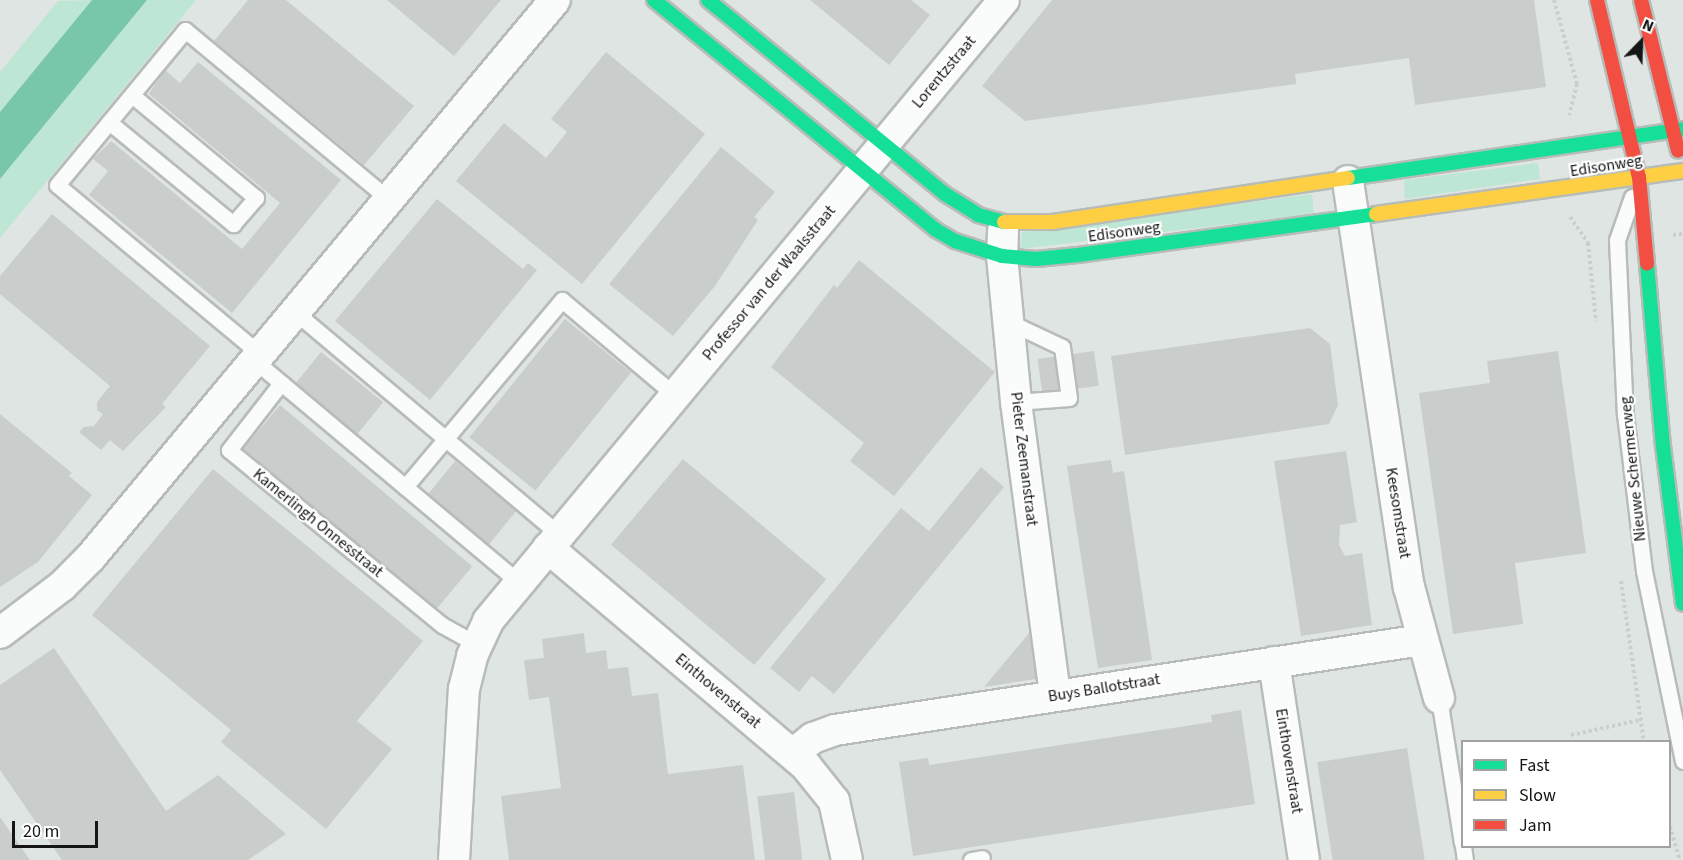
<!DOCTYPE html>
<html>
<head>
<meta charset="utf-8">
<style>
  body { margin:0 }
  #map { position:relative; width:1683px; height:860px; overflow:hidden; background:#dfe5e2; font-family:"Source Sans 3",sans-serif }
  div>[style] { position:absolute }
  [style*='--x'] { left:calc(var(--x)*1px); top:calc(var(--y)*1px); width:calc(var(--w)*1px); rotate:calc(var(--a)*1deg) }
  .green>* { inset:0; background:#bee6d5 }
  .water>* { inset:0; background:#79c7aa }
  .building>* { inset:0; background:#c9cecc; transform-origin:0 0 }
  .path>* { height:4px; margin-top:-2px; transform-origin:0; background:repeating-linear-gradient(90deg,#cccecd 0 3px,transparent 0 6px) }
  .roads { filter:drop-shadow(2px 0 #b7bcb9) drop-shadow(-2px 0 #b7bcb9) drop-shadow(0 2px #b7bcb9) drop-shadow(0 -2px #b7bcb9) }
  .lane>* { height:15px; margin:-7.5px; padding:0 7.5px; transform-origin:7.5px; border-radius:7.5px; background:#fafbfb }
  .street>* { height:30px; margin:-15px; padding:0 15px; transform-origin:15px; border-radius:15px; background:#fafbfb }
  .fast>* { height:14px; margin:-7px; padding:0 7px; transform-origin:7px; border-radius:7px; background:#16e098 }
  .slow>* { height:14px; margin:-7px; padding:0 7px; transform-origin:7px; border-radius:7px; background:#ffcf43 }
  .jam>* { height:14px; margin:-7px; padding:0 7px; transform-origin:7px; border-radius:7px; background:#f24e42 }
  span { translate:-50% -50%; white-space:nowrap; text-align:center; line-height:1.15; -webkit-text-stroke:4.5px #fff; paint-order:stroke }
  .street-label { font-size:16px; color:#131615 }
  .legend { position:absolute; left:1461px; top:740px; width:210px; height:108px; box-sizing:border-box; background:#fff; border:2px solid #a1a2a1; margin:0; padding:8px 10px; list-style:none; font-size:18px; color:#131615 }
  .legend li { display:flex; align-items:center; gap:12px; height:30px }
  .legend b { width:30px; border:2px solid #a1a2a1 }
  .north { position:absolute; left:1611px; top:12px; width:60px; height:60px; -webkit-text-stroke:4px #fff; paint-order:stroke; rotate:23deg; font-size:16px; font-weight:700; line-height:24px; text-align:center; color:#131615 }
  .north::after { content:''; display:block; margin:auto; width:21px; height:27px; background:#131615; clip-path:polygon(50% 0,100% 100%,50% 72%,0 100%) }
  .scale { position:absolute; left:12px; top:821px; width:86px; height:27px; box-sizing:border-box; border:3px solid #131615; border-top:0; padding-left:8px; font-size:18px; line-height:21px; white-space:nowrap; color:#131615; -webkit-text-stroke:4px #fff; paint-order:stroke }
</style>
</head>
<body>
<div id="map">
  <div class="green">
    <i style="clip-path:polygon(92px 0,0 112px,0 72px,58px 1px)"></i>
    <i style="clip-path:polygon(147px 0,196px 0,0 238px,0 179px)"></i>
    <i style="clip-path:polygon(1538px 163px,1540px 179px,1405px 199px,1404px 180px)"></i>
    <i style="clip-path:polygon(1312px 194px,1314px 214px,1020px 249px,1022px 232px)"></i>
  </div>
  <div class="water">
    <i style="clip-path:polygon(92px 0,147px 0,0 179px,0 112px)"></i>
  </div>
  <div class="building">
    <i style="clip-path:polygon(248px 0,286px 0,414px 106px,364px 165px,214px 41px)"></i>
    <i style="clip-path:polygon(387px 0,501px 0,454px 56px)"></i>
    <i style="clip-path:polygon(810px 0,911px 0,930px 15px,889px 65px)"></i>
    <i style="clip-path:polygon(1052px 0,1534px 0,1546px 87px,1415px 105px,1409px 58px,1295px 74px,1296px 84px,1025px 121px,982px 86px)"></i>
    <i style="clip-path:polygon(606px 52px,705px 134px,582px 284px,456px 181px,504px 123px,546px 158px,567px 132px,551px 119px)"></i>
    <i style="clip-path:polygon(198px 62px,341px 180px,232px 313px,89px 195px,108px 171px,93px 159px,111px 141px,242px 249px,280px 203px,149px 94px,165px 70px,180px 83px)"></i>
    <i style="clip-path:polygon(721px 147px,775px 192px,754px 217px,758px 220px,715px 286px,673px 336px,609px 284px)"></i>
    <i style="clip-path:polygon(437px 199px,523px 269px,528px 263px,537px 270px,430px 400px,335px 321px)"></i>
    <i style="clip-path:polygon(52px 214px,210px 346px,162px 404px,166px 407px,123px 451px,110px 440px,101px 450px,79px 432px,84px 427px,94px 426px,103px 414px,97px 410px,97px 402px,110px 386px,0 294px,0 276px)"></i>
    <i style="clip-path:polygon(859px 260px,995px 372px,894px 496px,850px 461px,864px 443px,771px 367px,834px 285px,837px 288px)"></i>
    <i style="left:565px;top:319px;width:85px;height:152px;rotate:39deg"></i>
    <i style="clip-path:polygon(1310px 328px,1330px 344px,1338px 405px,1329px 424px,1125px 455px,1111px 356px)"></i>
    <i style="left:1094px;top:351px;width:35px;height:57px;rotate:82deg"></i>
    <i style="clip-path:polygon(1558px 351px,1586px 553px,1515px 563px,1523px 624px,1453px 634px,1419px 393px,1490px 383px,1487px 361px)"></i>
    <i style="left:321px;top:352px;width:80px;height:45px;rotate:39deg"></i>
    <i style="left:280px;top:405px;width:251px;height:57px;rotate:40deg"></i>
    <i style="clip-path:polygon(0 414px,72px 473px,69px 476px,92px 495px,38px 562px,0 587px)"></i>
    <i style="clip-path:polygon(1346px 451px,1357px 522px,1340px 525px,1339px 545px,1345px 556px,1362px 553px,1372px 625px,1301px 636px,1274px 461px)"></i>
    <i style="left:683px;top:459px;width:187px;height:112px;rotate:40deg"></i>
    <i style="clip-path:polygon(1111px 460px,1113px 473px,1124px 471px,1152px 660px,1098px 668px,1067px 466px)"></i>
    <i style="left:455px;top:461px;width:79px;height:45px;rotate:39deg"></i>
    <i style="clip-path:polygon(981px 467px,1004px 487px,834px 694px,812px 676px,799px 692px,770px 668px,901px 508px,929px 531px)"></i>
    <i style="clip-path:polygon(213px 469px,423px 641px,357px 721px,392px 749px,326px 829px,221px 742px,231px 730px,92px 615px)"></i>
    <i style="clip-path:polygon(1035px 626px,1042px 678px,984px 687px)"></i>
    <i style="clip-path:polygon(584px 633px,586px 653px,606px 650px,608px 669px,628px 667px,632px 696px,658px 693px,668px 774px,743px 765px,755px 860px,509px 860px,501px 796px,561px 788px,549px 697px,529px 700px,524px 660px,544px 658px,542px 639px)"></i>
    <i style="clip-path:polygon(54px 648px,166px 811px,218px 775px,286px 834px,248px 860px,62px 860px,0 770px,0 685px)"></i>
    <i style="clip-path:polygon(1241px 710px,1255px 804px,913px 856px,899px 762px,928px 758px,929px 765px,1212px 722px,1211px 715px)"></i>
    <i style="left:1407px;top:748px;width:113px;height:91px;rotate:81deg"></i>
    <i style="left:794px;top:792px;width:68px;height:37px;rotate:83deg"></i>
    <i style="clip-path:polygon(0 817px,30px 860px,0 860px)"></i>
  </div>
  <div class="path">
    <i style="--x:1554;--y:0;--w:87;--a:74.7"></i>
    <i style="--x:1577;--y:84;--w:32;--a:104"></i>
    <i style="--x:1570;--y:217;--w:32;--a:55"></i>
    <i style="--x:1588;--y:243;--w:79;--a:84.2"></i>
    <i style="--x:1673;--y:235;--w:10;--a:-6"></i>
    <i style="--x:1621;--y:581;--w:163;--a:81.9"></i>
    <i style="--x:1571;--y:735;--w:71;--a:-12.3"></i>
    <i style="--x:1670;--y:826;--w:35;--a:74"></i>
  </div>
  <div class="roads">
    <div class="lane">
      <i style="--x:109;--y:122;--w:161;--a:39.4"></i>
      <i style="--x:233;--y:224;--w:35;--a:-49"></i>
      <i style="--x:256;--y:198;--w:161;--a:-140.3"></i>
      <i style="--x:1632;--y:197;--w:46;--a:109.2"></i>
      <i style="--x:1617;--y:240;--w:174;--a:87.4"></i>
      <i style="--x:1625;--y:414;--w:158;--a:83.1"></i>
      <i style="--x:1644;--y:571;--w:194;--a:78.4"></i>
      <i style="--x:295;--y:312;--w:345;--a:40.1"></i>
      <i style="--x:1011;--y:323;--w:56;--a:25.2"></i>
      <i style="--x:1062;--y:347;--w:51;--a:82.2"></i>
      <i style="--x:1069;--y:398;--w:53;--a:175.7"></i>
      <i style="--x:260;--y:354;--w:264;--a:-140.2"></i>
      <i style="--x:57;--y:185;--w:201;--a:-50.4"></i>
      <i style="--x:185;--y:30;--w:266;--a:39.7"></i>
      <i style="--x:255;--y:361;--w:344;--a:40"></i>
      <i style="--x:281;--y:383;--w:85;--a:127.8"></i>
      <i style="--x:229;--y:450;--w:276;--a:39.4"></i>
      <i style="--x:442;--y:625;--w:39;--a:29"></i>
      <i style="--x:405;--y:487;--w:244;--a:-50"></i>
      <i style="--x:562;--y:300;--w:148;--a:40.1"></i>
      <i style="--x:1439;--y:698;--w:147;--a:81"></i>
      <i style="--x:1463;--y:846;--w:14;--a:82"></i>
      <i style="--x:971;--y:860;--w:11;--a:-10"></i>
    </div>
    <div class="street">
      <i style="--x:1348;--y:181;--w:411;--a:81.5"></i>
      <i style="--x:1409;--y:587;--w:115;--a:74.9"></i>
      <i style="--x:1003;--y:231;--w:25;--a:92"></i>
      <i style="--x:1002;--y:256;--w:147;--a:84.5"></i>
      <i style="--x:1016;--y:402;--w:296;--a:82.4"></i>
      <i style="--x:548;--y:548;--w:338;--a:40.2"></i>
      <i style="--x:806;--y:766;--w:45;--a:51.3"></i>
      <i style="--x:834;--y:801;--w:60;--a:77.6"></i>
      <i style="--x:0;--y:633;--w:78;--a:-37.2"></i>
      <i style="--x:62;--y:586;--w:40;--a:-45"></i>
      <i style="--x:90;--y:558;--w:726;--a:-50.19"></i>
      <i style="--x:1274;--y:662;--w:200;--a:81.4"></i>
      <i style="--x:793;--y:754;--w:26;--a:-39"></i>
      <i style="--x:813;--y:738;--w:23;--a:-20"></i>
      <i style="--x:835;--y:730;--w:594;--a:-8.72"></i>
      <i style="--x:454;--y:860;--w:171;--a:-86.7"></i>
      <i style="--x:464;--y:689;--w:34;--a:-76"></i>
      <i style="--x:472;--y:656;--w:38;--a:-65"></i>
      <i style="--x:488;--y:621;--w:807;--a:-50.28"></i>
    </div>
    <div class="fast">
      <i style="--x:654;--y:0;--w:364;--a:39.2"></i>
      <i style="--x:936;--y:230;--w:22;--a:30"></i>
      <i style="--x:955;--y:241;--w:49;--a:17.7"></i>
      <i style="--x:1002;--y:256;--w:34;--a:5"></i>
      <i style="--x:1036;--y:259;--w:42;--a:-5.4"></i>
      <i style="--x:1078;--y:255;--w:301;--a:-7.8"></i>
      <i style="--x:708;--y:0;--w:306;--a:39.3"></i>
      <i style="--x:945;--y:194;--w:39;--a:32"></i>
      <i style="--x:978;--y:215;--w:27;--a:15"></i>
      <i style="--x:1348;--y:178;--w:339;--a:-8.3"></i>
      <i style="--x:1647;--y:264;--w:183;--a:85"></i>
      <i style="--x:1663;--y:446;--w:159;--a:82.8"></i>
    </div>
    <div class="slow">
      <i style="--x:1376;--y:214;--w:310;--a:-8"></i>
      <i style="--x:1004;--y:222;--w:49;--a:0"></i>
      <i style="--x:1053;--y:222;--w:298;--a:-8.5"></i>
    </div>
    <div class="jam">
      <i style="--x:1597;--y:0;--w:182;--a:76.7"></i>
      <i style="--x:1639;--y:177;--w:87;--a:84.7"></i>
      <i style="--x:1641;--y:0;--w:155;--a:76.2"></i>
    </div>
  </div>
  <div class="street-label">
    <span style="left:944px;top:72px;rotate:-50deg">Lorentzstraat</span>
    <span style="left:1606px;top:166px;rotate:-9deg">Edisonweg</span>
    <span style="left:1124px;top:232px;rotate:-8deg">Edisonweg</span>
    <span style="left:769px;top:283px;rotate:-50deg">Professor van der Waalsstraat</span>
    <span style="left:1024px;top:459px;rotate:83deg">Pieter Zeemanstraat</span>
    <span style="left:1633px;top:469px;rotate:-96deg">Nieuwe Schermerweg</span>
    <span style="left:1398px;top:513px;rotate:81deg">Keesomstraat</span>
    <span style="left:318px;top:523px;rotate:39deg">Kamerlingh Onnesstraat</span>
    <span style="left:1104px;top:688px;rotate:-9deg">Buys Ballotstraat</span>
    <span style="left:718px;top:691px;rotate:40deg">Einthovenstraat</span>
    <span style="left:1289px;top:761px;rotate:81deg">Einthovenstraat</span>
  </div>
  <ul class="legend">
  <li><b style="height:8px;background:#16e098"></b>Fast</li>
  <li><b style="height:8px;background:#ffcf43"></b>Slow</li>
  <li><b style="height:8px;background:#f24e42"></b>Jam</li>
  </ul>
  <div class="north">N</div>
  <div class="scale">20 m</div>
</div>
</body>
</html>
